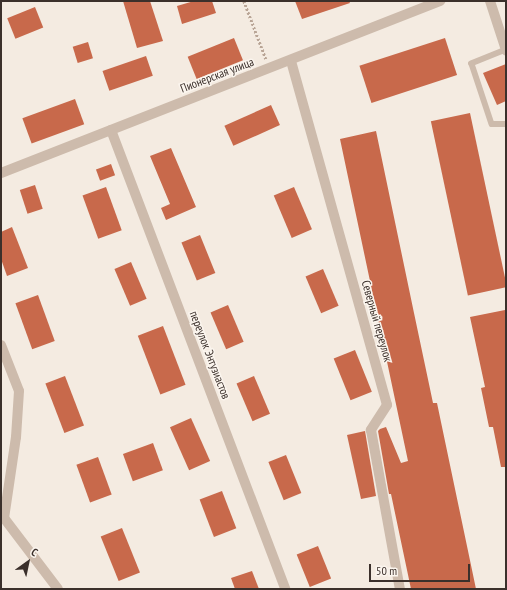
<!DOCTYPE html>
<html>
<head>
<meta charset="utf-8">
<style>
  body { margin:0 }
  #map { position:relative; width:507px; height:590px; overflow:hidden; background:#f4ebe1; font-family:"PT Sans Narrow",sans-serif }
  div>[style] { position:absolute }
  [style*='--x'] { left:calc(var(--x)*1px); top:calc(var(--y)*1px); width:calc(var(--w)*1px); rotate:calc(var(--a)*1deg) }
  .building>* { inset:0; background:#c8694b; transform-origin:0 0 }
  .path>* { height:2.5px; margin-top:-1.25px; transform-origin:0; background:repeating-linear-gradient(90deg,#b9a596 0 2px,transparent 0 4px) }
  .service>* { height:5.5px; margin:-2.75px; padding:0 2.75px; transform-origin:2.75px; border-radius:2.75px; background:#cdbbac }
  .minor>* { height:10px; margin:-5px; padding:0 5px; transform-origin:5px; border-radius:5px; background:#cdbbac }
  .tertiary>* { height:10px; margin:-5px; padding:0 5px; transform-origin:5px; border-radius:5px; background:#cdbbac }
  span { translate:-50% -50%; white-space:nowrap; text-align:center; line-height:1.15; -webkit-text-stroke:3px #fbf5ee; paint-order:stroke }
  .street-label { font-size:12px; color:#3b302b }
  .frame { position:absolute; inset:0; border:2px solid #3b302b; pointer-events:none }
  .north { position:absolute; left:8px; top:542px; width:40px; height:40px; -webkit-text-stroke:3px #fbf5ee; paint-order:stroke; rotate:33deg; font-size:11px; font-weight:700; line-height:16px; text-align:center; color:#3b302b }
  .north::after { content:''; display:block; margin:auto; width:14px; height:18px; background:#3b302b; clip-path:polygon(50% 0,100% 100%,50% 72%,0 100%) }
  .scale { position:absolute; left:369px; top:564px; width:101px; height:18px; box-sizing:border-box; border:2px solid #3b302b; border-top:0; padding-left:5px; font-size:12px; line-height:14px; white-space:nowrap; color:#3b302b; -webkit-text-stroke:3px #fbf5ee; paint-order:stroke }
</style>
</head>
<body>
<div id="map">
  <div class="building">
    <i style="clip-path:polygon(123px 1px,150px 1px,163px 41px,137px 48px)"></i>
    <i style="clip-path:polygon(194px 1px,212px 1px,216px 13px,182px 24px,177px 6px)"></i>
    <i style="clip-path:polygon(295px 1px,349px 1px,350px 3px,302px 19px)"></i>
    <i style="left:35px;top:7px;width:22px;height:30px;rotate:68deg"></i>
    <i style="left:234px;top:38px;width:24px;height:50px;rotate:68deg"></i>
    <i style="left:445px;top:38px;width:39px;height:90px;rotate:72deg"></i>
    <i style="left:88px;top:42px;width:17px;height:16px;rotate:73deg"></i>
    <i style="left:146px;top:56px;width:21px;height:46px;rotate:71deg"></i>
    <i style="clip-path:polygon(506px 64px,506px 101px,497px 105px,483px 73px)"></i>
    <i style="left:75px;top:99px;width:27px;height:56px;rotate:70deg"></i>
    <i style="left:271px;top:105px;width:22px;height:51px;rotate:66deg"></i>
    <i style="left:470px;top:113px;width:178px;height:40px;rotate:78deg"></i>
    <i style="clip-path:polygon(376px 131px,414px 313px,433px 403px,437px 403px,476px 589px,411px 589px,391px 494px,389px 494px,378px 431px,380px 429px,386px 427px,401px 463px,408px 461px,340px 139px)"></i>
    <i style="clip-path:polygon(171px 148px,196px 207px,166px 220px,161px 208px,170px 204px,150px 156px)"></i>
    <i style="left:111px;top:164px;width:12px;height:16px;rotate:70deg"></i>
    <i style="left:35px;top:185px;width:25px;height:16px;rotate:72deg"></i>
    <i style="left:106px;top:187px;width:46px;height:25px;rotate:70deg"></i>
    <i style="left:294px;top:187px;width:46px;height:22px;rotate:67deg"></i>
    <i style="clip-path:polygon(12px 227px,28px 268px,7px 276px,1px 259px,1px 232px)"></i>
    <i style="left:200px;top:235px;width:41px;height:20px;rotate:68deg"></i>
    <i style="left:131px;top:262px;width:40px;height:18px;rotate:67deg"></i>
    <i style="left:323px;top:269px;width:40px;height:19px;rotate:67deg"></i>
    <i style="left:38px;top:295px;width:49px;height:24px;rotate:70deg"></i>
    <i style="left:228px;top:305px;width:40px;height:19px;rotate:67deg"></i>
    <i style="clip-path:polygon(505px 310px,506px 467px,501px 467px,493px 427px,489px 427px,481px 388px,485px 387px,470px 317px)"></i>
    <i style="left:163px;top:326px;width:63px;height:27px;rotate:69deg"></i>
    <i style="left:355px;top:350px;width:45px;height:23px;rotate:68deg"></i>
    <i style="left:65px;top:376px;width:53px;height:21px;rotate:69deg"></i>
    <i style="left:254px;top:376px;width:41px;height:19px;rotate:67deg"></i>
    <i style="left:191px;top:418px;width:47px;height:23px;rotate:66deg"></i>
    <i style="clip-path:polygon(365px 431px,376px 496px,361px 499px,347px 435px)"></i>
    <i style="left:153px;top:443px;width:29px;height:32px;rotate:70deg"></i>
    <i style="left:286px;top:455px;width:41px;height:19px;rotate:68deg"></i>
    <i style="left:98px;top:457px;width:40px;height:23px;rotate:70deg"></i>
    <i style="left:222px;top:491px;width:40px;height:24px;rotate:69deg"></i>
    <i style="left:122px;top:528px;width:48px;height:23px;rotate:68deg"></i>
    <i style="left:318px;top:546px;width:35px;height:23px;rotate:68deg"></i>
    <i style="clip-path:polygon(252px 571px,259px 589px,235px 589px,231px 578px)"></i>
  </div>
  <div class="path">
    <i style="--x:244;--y:1;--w:62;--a:69.2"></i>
  </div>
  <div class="service">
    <i style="--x:506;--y:50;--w:37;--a:158"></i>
    <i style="--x:472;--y:64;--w:63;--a:71.6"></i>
    <i style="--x:492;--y:124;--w:14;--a:0"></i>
  </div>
  <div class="minor">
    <i style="--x:490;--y:1;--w:52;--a:71.9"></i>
    <i style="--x:291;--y:61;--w:357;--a:74.4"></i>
    <i style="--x:387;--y:405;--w:30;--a:123"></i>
    <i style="--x:371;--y:430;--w:162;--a:79.7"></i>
    <i style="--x:111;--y:130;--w:491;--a:69.2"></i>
    <i style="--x:1;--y:173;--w:472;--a:-21.4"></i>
    <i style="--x:1;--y:345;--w:49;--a:68.6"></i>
    <i style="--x:19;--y:391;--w:46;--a:93.7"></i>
    <i style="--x:16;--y:437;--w:82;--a:98.4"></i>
  </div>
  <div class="tertiary">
    <i style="--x:1;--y:514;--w:94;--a:52.8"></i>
  </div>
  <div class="street-label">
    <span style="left:217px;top:75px;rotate:-21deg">Пионерская улица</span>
    <span style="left:377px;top:321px;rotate:74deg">Северный переулок</span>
    <span style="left:210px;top:355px;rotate:69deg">переулок Энтузиастов</span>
  </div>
  <div class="frame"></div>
  <div class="north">С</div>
  <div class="scale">50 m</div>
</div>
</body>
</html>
